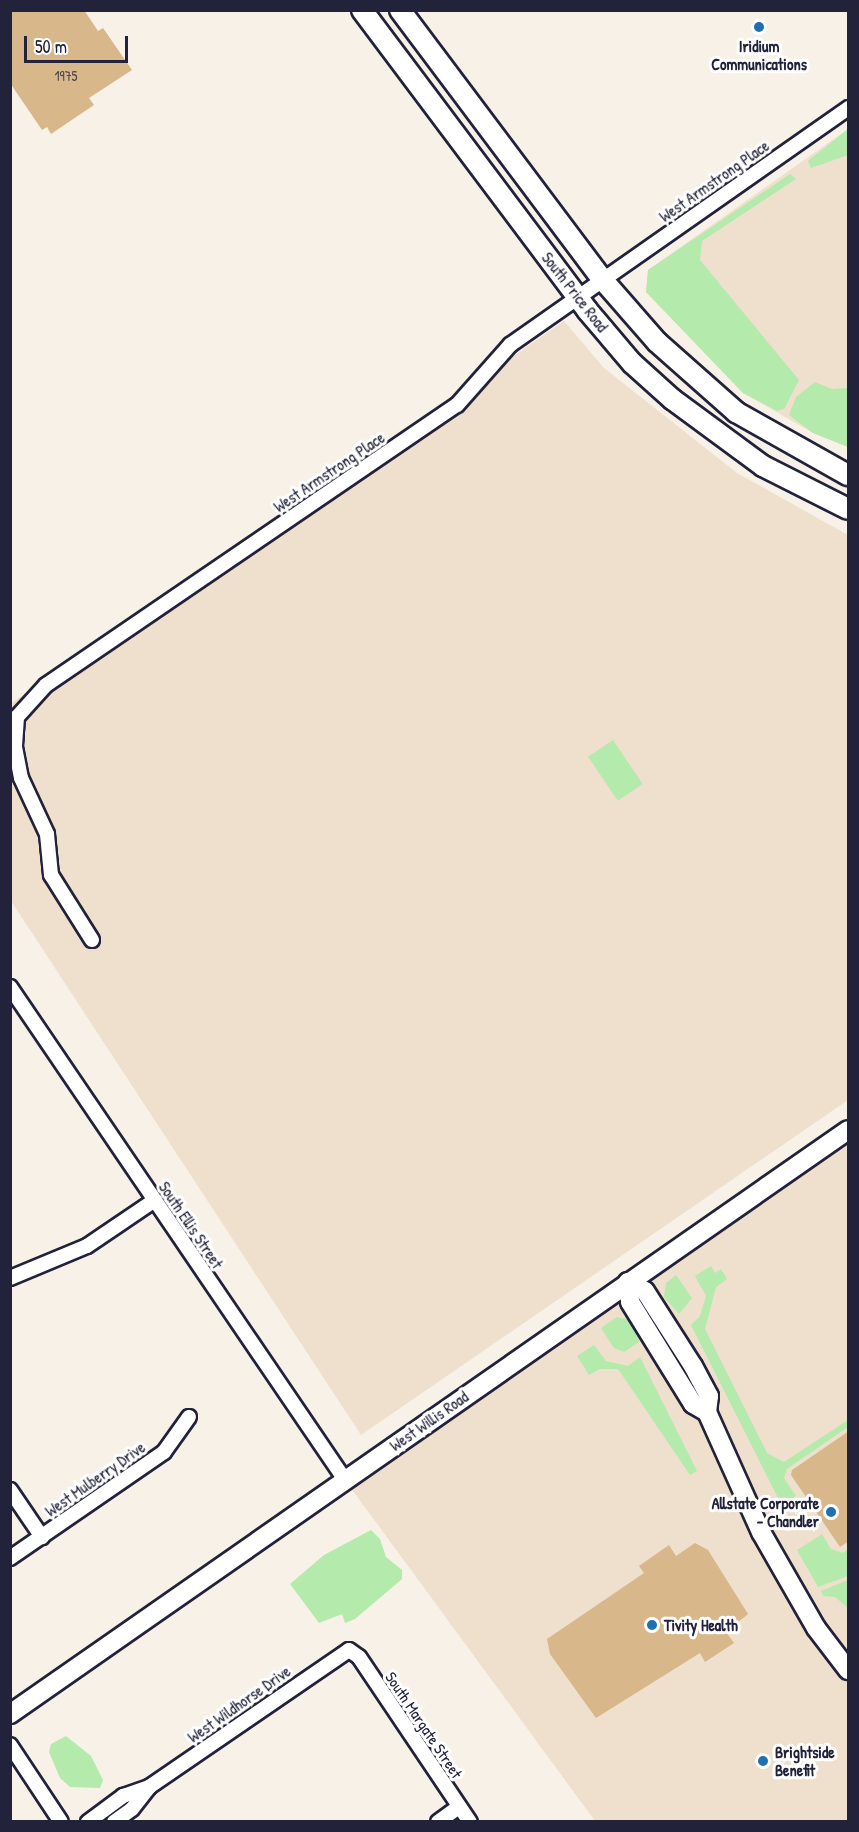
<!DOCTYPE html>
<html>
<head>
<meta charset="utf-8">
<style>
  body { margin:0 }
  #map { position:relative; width:859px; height:1832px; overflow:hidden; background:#f7f1e8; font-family:"Patrick Hand",sans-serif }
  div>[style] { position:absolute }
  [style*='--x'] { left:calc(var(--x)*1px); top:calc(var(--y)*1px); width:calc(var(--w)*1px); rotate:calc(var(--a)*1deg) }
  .built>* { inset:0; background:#eee0cc }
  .green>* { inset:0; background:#b4eaac; transform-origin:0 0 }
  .building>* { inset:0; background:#d8b78b }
  .roads { filter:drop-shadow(2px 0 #22223b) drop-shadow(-2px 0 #22223b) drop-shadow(0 2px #22223b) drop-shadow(0 -2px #22223b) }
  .minor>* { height:14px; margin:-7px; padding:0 7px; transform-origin:7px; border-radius:7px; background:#fff }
  .tertiary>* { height:18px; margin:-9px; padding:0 9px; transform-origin:9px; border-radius:9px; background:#fff }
  .secondary>* { height:20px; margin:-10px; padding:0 10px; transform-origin:10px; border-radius:10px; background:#fff }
  .dots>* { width:16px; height:16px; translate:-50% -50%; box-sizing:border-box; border:3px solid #fff; border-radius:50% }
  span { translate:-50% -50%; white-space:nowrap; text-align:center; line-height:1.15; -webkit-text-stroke:6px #fff; paint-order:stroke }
  .number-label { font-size:14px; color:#50474f }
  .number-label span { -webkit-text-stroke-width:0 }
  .poi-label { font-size:16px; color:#22223b; font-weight:700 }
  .right { translate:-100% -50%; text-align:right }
  .left { translate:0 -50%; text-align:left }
  .street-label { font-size:16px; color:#22223b }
  .frame { position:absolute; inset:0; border:12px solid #22223b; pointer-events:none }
  .scale { position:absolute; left:24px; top:36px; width:104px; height:27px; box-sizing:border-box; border:3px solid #22223b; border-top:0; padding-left:8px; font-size:18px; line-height:21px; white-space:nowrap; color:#22223b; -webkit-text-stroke:4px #fff; paint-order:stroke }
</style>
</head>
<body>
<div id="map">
  <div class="built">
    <i style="clip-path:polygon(848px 129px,848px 447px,813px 433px,743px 393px,646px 292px,648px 270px)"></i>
    <i style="clip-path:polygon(564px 321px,604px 368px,737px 473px,848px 535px,848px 1100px,361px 1435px,11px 901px,10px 704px)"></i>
    <i style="clip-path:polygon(848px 1130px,848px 1821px,595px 1821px,345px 1480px)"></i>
  </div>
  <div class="green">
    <i style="clip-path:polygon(848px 129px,848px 155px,811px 168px,808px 161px)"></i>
    <i style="clip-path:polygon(790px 174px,796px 179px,702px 241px,700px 260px,799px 380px,784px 409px,777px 411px,743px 393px,646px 292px,648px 270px)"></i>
    <i style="clip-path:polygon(815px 382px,832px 389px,848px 388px,848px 447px,813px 433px,789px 415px,796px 397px)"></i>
    <i style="left:613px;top:740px;width:53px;height:30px;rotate:56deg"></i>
    <i style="clip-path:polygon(711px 1266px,715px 1273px,721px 1269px,727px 1279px,716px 1287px,705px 1329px,767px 1453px,784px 1462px,848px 1420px,848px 1427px,787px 1469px,784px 1478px,796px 1496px,781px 1504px,691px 1325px,700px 1316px,706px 1296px,695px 1276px)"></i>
    <i style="clip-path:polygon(676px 1275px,692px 1298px,679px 1314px,664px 1297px,666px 1283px)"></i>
    <i style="clip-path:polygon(617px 1317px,630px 1320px,637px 1328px,639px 1342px,624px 1352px,614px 1348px,601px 1328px)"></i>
    <i style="clip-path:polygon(594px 1345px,606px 1361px,628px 1366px,640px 1357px,697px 1471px,690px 1475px,618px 1369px,600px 1369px,589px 1375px,577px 1356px)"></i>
    <i style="clip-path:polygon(371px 1530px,380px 1539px,386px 1557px,402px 1570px,402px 1579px,355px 1619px,345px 1623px,342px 1614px,319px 1623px,290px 1584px,324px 1555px)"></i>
    <i style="clip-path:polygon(822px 1534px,831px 1549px,843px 1553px,848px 1549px,848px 1576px,818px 1587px,797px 1550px)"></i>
    <i style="clip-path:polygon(848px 1580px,847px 1607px,835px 1597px,823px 1596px,821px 1591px)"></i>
    <i style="clip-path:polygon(66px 1736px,91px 1756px,103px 1780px,100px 1788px,70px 1787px,60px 1778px,49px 1752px,51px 1744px)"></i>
  </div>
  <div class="building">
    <i style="clip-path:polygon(10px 10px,84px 10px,98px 31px,103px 28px,132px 70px,89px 98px,94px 105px,51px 134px,47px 127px,42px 130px,10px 83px)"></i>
    <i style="clip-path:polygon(849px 1431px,849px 1541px,840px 1547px,791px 1475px,792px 1470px)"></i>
    <i style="clip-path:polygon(695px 1543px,708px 1550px,748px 1614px,726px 1632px,734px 1643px,705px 1662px,700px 1653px,596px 1718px,550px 1654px,547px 1639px,644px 1573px,639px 1566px,669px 1545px,676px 1556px)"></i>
  </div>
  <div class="roads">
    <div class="minor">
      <i style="--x:92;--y:940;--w:77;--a:-122.2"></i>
      <i style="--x:51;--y:875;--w:41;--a:-95.6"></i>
      <i style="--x:47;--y:834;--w:62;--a:-114.9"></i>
      <i style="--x:21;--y:778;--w:33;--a:-101"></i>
      <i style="--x:15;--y:746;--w:29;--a:-86"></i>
      <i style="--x:17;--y:717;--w:43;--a:-47.8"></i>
      <i style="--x:46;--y:685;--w:497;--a:-34.3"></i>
      <i style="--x:457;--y:405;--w:80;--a:-48.5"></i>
      <i style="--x:510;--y:345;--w:413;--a:-35"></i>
      <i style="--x:10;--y:987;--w:596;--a:55.8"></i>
      <i style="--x:10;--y:1278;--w:83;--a:-22.6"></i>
      <i style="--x:87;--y:1246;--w:82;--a:-34.1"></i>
      <i style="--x:10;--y:1490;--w:57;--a:55.8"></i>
      <i style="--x:10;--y:1558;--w:187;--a:-34.5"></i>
      <i style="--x:164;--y:1452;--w:43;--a:-54.5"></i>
      <i style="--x:10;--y:1745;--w:92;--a:56.5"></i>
      <i style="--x:88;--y:1822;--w:44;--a:-36.6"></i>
      <i style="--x:123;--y:1796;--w:28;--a:-19"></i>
      <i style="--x:149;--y:1787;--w:242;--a:-34.4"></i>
      <i style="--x:349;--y:1650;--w:12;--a:35"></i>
      <i style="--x:359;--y:1657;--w:199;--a:56.1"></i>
      <i style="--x:114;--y:1822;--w:22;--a:-36"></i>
      <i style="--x:132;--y:1809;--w:28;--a:-52"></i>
      <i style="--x:438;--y:1822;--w:26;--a:-36"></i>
    </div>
    <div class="tertiary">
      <i style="--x:628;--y:1282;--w:19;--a:28"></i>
      <i style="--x:645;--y:1291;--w:89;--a:57.4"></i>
      <i style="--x:693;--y:1366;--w:34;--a:62"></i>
      <i style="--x:709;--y:1396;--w:16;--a:97"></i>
      <i style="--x:707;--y:1412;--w:132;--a:65.8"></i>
      <i style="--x:761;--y:1532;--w:111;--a:60.2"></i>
      <i style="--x:816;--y:1628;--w:53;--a:52.7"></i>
      <i style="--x:628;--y:1282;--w:20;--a:84"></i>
      <i style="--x:630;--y:1302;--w:120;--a:58.3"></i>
      <i style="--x:693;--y:1404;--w:16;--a:30"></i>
      <i style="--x:10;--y:1714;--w:1021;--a:-34.87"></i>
    </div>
    <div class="secondary">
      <i style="--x:362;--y:10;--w:375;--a:53.1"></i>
      <i style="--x:587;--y:310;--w:70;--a:49.7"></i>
      <i style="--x:632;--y:363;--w:54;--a:42"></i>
      <i style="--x:672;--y:399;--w:113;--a:36.4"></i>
      <i style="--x:763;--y:466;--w:95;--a:26.8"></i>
      <i style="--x:400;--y:10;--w:336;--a:53.1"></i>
      <i style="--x:602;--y:279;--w:84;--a:48.9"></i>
      <i style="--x:657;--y:342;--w:106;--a:41.5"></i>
      <i style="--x:736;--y:412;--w:129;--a:29.4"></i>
    </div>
  </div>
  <div class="dots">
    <i style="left:759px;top:27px;background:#1f6fb2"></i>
    <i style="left:831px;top:1512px;background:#1f6fb2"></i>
    <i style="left:652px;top:1625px;background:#1f6fb2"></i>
    <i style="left:763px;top:1761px;background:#1f6fb2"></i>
  </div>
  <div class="number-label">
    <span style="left:66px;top:76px">1975</span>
  </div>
  <div class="poi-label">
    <span style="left:759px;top:55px">Iridium<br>Communications</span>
    <span class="right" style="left:819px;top:1512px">Allstate Corporate<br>- Chandler</span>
    <span class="left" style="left:664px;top:1625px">Tivity Health</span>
    <span class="left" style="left:775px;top:1761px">Brightside<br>Benefit</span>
  </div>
  <div class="street-label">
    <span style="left:714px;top:181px;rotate:-35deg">West Armstrong Place</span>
    <span style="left:575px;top:292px;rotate:52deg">South Price Road</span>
    <span style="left:329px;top:472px;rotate:-34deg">West Armstrong Place</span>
    <span style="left:191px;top:1225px;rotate:56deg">South Ellis Street</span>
    <span style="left:429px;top:1421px;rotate:-35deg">West Willis Road</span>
    <span style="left:95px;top:1479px;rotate:-35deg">West Mulberry Drive</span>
    <span style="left:239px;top:1704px;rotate:-35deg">West Wildhorse Drive</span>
    <span style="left:424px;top:1725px;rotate:56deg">South Margate Street</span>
  </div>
  <div class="frame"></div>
  <div class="scale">50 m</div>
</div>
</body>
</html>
